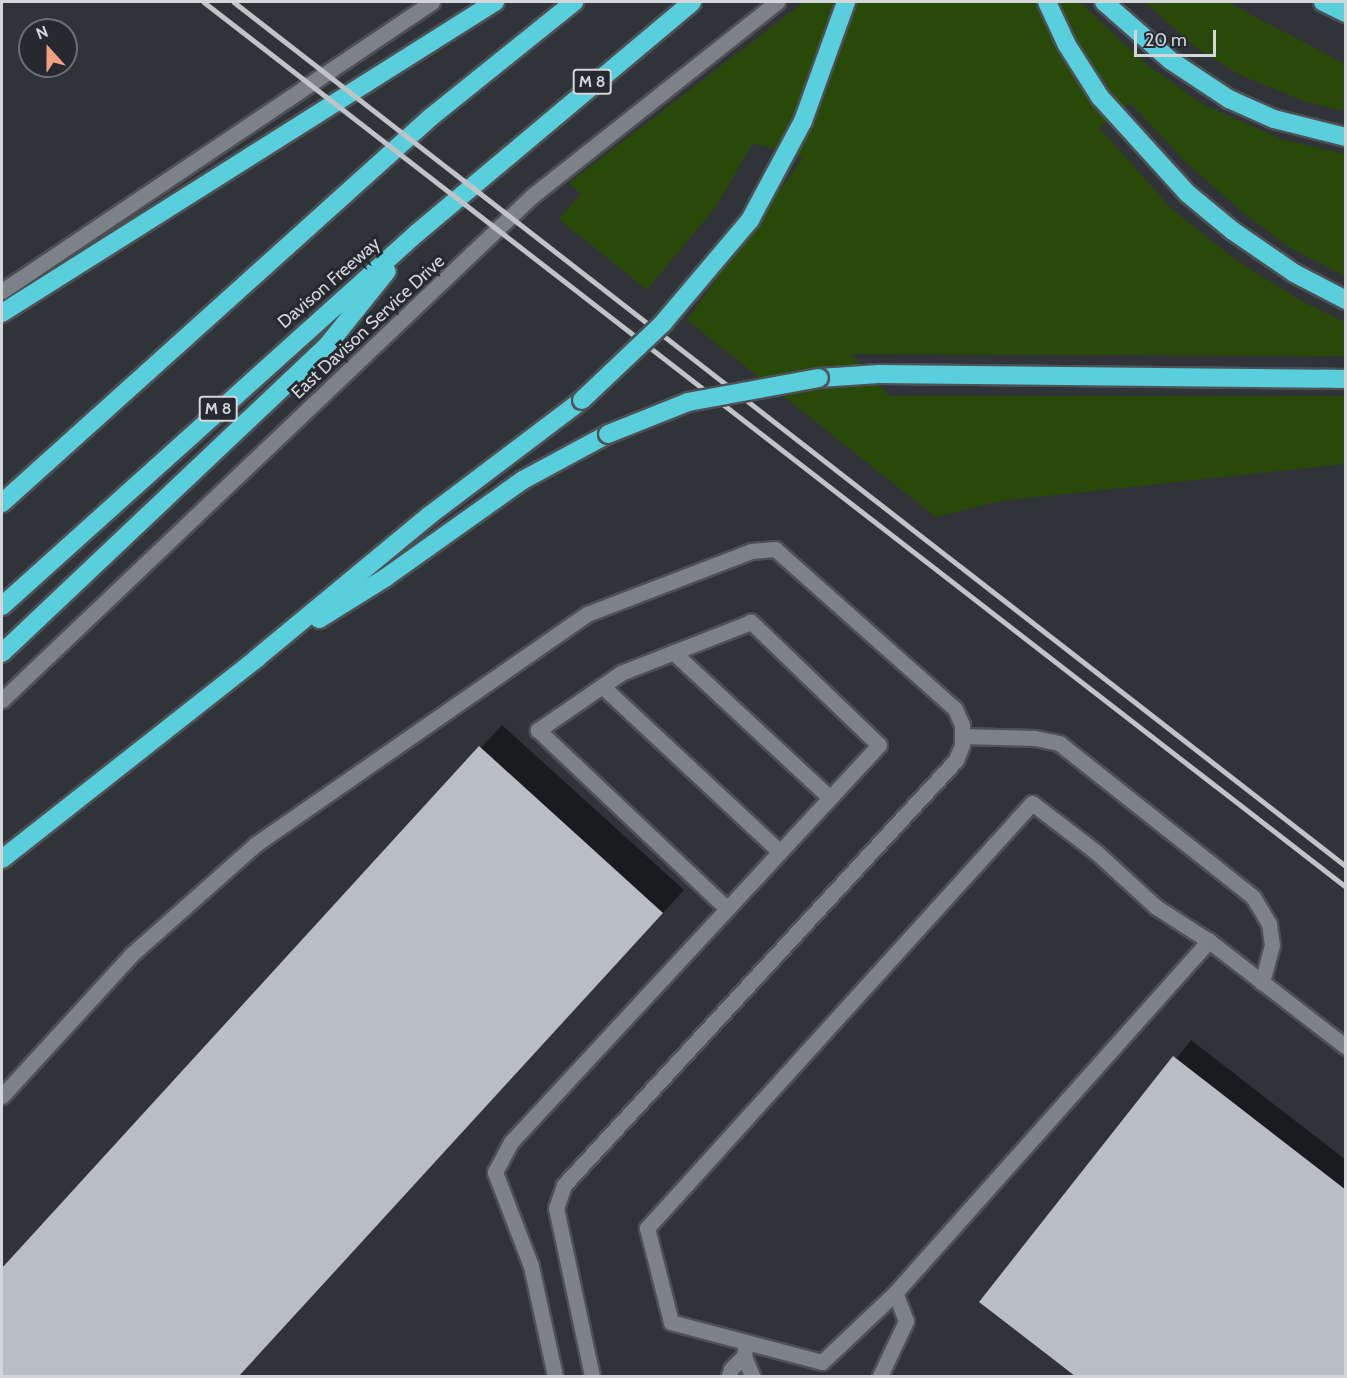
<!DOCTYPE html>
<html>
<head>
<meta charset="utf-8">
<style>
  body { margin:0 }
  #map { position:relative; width:1347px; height:1378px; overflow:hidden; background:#303439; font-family:Cabin,sans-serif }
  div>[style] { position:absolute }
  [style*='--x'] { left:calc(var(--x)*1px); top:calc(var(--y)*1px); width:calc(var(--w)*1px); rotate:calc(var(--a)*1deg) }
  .green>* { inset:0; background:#294909 }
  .shadow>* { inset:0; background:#0007 }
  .building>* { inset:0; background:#b9bec5 }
  .roads { filter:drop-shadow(2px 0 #4d5054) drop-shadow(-2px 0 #4d5054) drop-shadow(0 2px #4d5054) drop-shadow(0 -2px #4d5054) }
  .lane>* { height:15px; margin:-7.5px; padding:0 7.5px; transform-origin:7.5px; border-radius:7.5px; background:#7d8288 }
  .secondary>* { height:15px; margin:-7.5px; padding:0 7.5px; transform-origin:7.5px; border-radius:7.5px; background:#7d8288 }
  .highway>* { height:18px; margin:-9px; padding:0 9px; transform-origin:9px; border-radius:9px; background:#59cedc }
  .rail>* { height:4.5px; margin:-2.25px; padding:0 2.25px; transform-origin:2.25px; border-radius:2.25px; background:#c1c4c7 }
  .bridges { filter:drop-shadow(2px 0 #4d5054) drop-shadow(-2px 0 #4d5054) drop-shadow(0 2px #4d5054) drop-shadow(0 -2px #4d5054) }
  .highway-bridge>* { height:18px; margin:-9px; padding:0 9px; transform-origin:9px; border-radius:9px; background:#59cedc }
  span { translate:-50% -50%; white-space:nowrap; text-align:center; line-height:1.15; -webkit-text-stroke:6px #262a2f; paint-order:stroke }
  .shield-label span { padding:2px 4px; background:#262a2f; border:2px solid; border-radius:4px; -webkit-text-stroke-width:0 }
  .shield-label { font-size:16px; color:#d4d7da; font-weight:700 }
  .street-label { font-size:18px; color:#d4d7da }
  .frame { position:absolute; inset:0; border:3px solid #d4d7da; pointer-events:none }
  .north { position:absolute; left:18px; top:18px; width:60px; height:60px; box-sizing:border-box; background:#262a2f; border:2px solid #6c6f73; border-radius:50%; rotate:339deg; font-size:16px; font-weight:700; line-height:24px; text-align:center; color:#d4d7da }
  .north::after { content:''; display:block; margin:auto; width:21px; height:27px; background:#f39f82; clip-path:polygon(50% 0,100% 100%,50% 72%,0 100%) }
  .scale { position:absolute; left:1134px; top:30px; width:82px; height:27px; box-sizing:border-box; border:3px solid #d4d7da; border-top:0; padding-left:8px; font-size:18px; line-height:21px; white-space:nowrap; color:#d4d7da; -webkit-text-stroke:4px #262a2f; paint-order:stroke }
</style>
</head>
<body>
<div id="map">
  <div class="green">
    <i style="clip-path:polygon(804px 2px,1080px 2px,1147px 65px,1204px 105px,1281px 139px,1345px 154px,1345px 276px,1292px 249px,1244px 213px,1188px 164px,1130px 103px,1099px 128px,1173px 210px,1237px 261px,1305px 303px,1345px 322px,1345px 356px,851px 354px,889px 396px,1345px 396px,1345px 464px,1000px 501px,936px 517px,687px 320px,803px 158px,753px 143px,717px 205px,647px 290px,559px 219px,581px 194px,569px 183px)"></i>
    <i style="clip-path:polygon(1145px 2px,1227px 2px,1345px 64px,1345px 111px,1309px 103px,1240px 75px,1195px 47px)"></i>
  </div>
  <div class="shadow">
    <i style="clip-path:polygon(502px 725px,684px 890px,238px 1376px,2px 1376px,2px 1270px)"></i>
    <i style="clip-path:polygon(1191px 1040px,1346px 1160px,1346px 1376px,1077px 1376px,982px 1302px)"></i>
  </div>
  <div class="building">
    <i style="clip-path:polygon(479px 746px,663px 913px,239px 1376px,2px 1376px,2px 1268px)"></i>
    <i style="clip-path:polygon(1173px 1056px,1346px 1190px,1346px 1376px,1075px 1376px,979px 1302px)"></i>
  </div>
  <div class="roads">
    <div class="lane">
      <i style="--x:673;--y:652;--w:214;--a:42.9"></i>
      <i style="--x:602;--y:686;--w:243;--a:43"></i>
      <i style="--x:962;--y:736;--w:73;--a:1.6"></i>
      <i style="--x:1035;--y:738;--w:25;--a:12"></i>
      <i style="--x:1059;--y:743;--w:248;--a:38.4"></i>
      <i style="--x:1253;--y:897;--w:31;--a:59"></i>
      <i style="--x:1269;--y:924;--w:21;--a:82"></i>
      <i style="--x:1272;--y:945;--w:39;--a:105"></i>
      <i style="--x:2;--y:1096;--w:191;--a:-47.5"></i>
      <i style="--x:131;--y:955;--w:167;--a:-41.6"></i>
      <i style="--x:256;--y:844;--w:403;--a:-34.8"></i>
      <i style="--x:587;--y:614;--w:176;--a:-21"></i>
      <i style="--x:751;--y:551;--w:24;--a:-5"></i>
      <i style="--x:775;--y:549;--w:241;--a:41.6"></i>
      <i style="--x:955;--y:709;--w:17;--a:66"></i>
      <i style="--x:962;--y:725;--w:20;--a:90"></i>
      <i style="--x:962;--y:745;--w:16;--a:112"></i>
      <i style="--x:956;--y:760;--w:578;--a:132.69"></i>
      <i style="--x:564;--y:1185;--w:24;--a:109"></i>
      <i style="--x:556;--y:1208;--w:172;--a:77.9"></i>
      <i style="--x:895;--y:1293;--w:100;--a:136.6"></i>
      <i style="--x:822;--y:1362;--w:156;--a:-165.2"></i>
      <i style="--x:671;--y:1322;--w:97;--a:-104.3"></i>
      <i style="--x:647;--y:1228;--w:573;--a:-47.83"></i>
      <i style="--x:1032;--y:803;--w:81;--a:37.4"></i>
      <i style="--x:1096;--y:852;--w:81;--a:42.5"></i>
      <i style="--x:1156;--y:907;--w:63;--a:32.7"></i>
      <i style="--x:744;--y:1356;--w:22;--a:68"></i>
      <i style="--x:555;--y:1376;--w:113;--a:-102.3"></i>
      <i style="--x:531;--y:1266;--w:101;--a:-111"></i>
      <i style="--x:495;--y:1172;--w:34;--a:-62"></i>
      <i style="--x:511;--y:1142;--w:541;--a:-47.17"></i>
      <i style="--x:879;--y:745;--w:178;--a:-136.1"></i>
      <i style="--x:751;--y:622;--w:140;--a:158.6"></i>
      <i style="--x:621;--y:673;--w:101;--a:145.5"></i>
      <i style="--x:538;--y:730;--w:260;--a:43.4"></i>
      <i style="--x:729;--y:1376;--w:7;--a:-74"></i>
      <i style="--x:731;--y:1369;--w:18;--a:-45"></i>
      <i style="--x:744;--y:1356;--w:14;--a:-82"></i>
      <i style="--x:880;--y:1376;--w:61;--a:-64.7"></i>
      <i style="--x:906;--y:1321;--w:30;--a:-111"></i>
      <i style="--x:895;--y:1293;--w:472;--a:-48.3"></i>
      <i style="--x:1209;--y:941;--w:173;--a:37.7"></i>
    </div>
    <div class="secondary">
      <i style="--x:2;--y:291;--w:518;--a:-33.9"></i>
      <i style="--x:2;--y:700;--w:731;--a:-43.56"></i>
      <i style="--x:532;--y:196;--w:313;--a:-38.4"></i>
    </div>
    <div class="highway">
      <i style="--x:1047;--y:2;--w:47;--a:65.1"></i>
      <i style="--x:1067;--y:45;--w:62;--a:57.6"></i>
      <i style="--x:1100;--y:97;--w:130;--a:47.8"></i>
      <i style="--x:1187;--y:193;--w:60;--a:39.6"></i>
      <i style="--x:1233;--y:231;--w:74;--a:34.5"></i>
      <i style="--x:1294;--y:273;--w:59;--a:27.4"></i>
      <i style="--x:1104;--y:2;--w:88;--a:41.3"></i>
      <i style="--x:1170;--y:60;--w:71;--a:33.5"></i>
      <i style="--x:1229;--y:99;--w:49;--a:24"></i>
      <i style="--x:1274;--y:119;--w:74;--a:14"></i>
      <i style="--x:1323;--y:2;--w:25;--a:26"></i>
      <i style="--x:2;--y:313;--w:583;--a:-32.25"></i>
      <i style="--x:819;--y:378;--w:60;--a:-3.8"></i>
      <i style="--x:879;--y:374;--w:467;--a:0.6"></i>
      <i style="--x:2;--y:503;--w:577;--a:-41.98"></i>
      <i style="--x:431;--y:117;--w:184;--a:-38.8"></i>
      <i style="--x:2;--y:606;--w:558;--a:-41.95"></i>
      <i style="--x:417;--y:233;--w:359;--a:-40"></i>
      <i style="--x:319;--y:619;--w:78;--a:-31.8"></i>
      <i style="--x:385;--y:578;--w:169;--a:-35.4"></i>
      <i style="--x:523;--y:480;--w:97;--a:-28.4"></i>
      <i style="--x:2;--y:653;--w:446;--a:-43.4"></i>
      <i style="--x:326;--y:347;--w:97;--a:-51.2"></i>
      <i style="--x:2;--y:859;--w:325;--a:-38.2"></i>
      <i style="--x:257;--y:658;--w:224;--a:-39.6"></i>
      <i style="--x:430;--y:515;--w:191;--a:-37.1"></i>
    </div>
  </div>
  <div class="rail">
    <i style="--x:204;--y:2;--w:1445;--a:37.77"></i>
    <i style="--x:234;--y:2;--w:1408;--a:37.85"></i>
  </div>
  <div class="bridges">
    <div class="highway-bridge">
      <i style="--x:582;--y:400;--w:112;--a:-43.5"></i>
      <i style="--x:663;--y:323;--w:135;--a:-49.8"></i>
      <i style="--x:750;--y:220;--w:112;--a:-61.8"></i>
      <i style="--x:803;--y:121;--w:127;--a:-70.1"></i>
      <i style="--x:608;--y:434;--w:86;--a:-21.8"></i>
      <i style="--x:688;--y:402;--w:133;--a:-10.4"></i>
    </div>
  </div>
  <div class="shield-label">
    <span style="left:592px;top:82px">M 8</span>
    <span style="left:218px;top:409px">M 8</span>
  </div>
  <div class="street-label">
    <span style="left:329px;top:283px;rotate:-41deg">Davison Freeway</span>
    <span style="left:368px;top:327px;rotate:-43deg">East Davison Service Drive</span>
  </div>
  <div class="frame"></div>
  <div class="north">N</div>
  <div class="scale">20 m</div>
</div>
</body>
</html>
